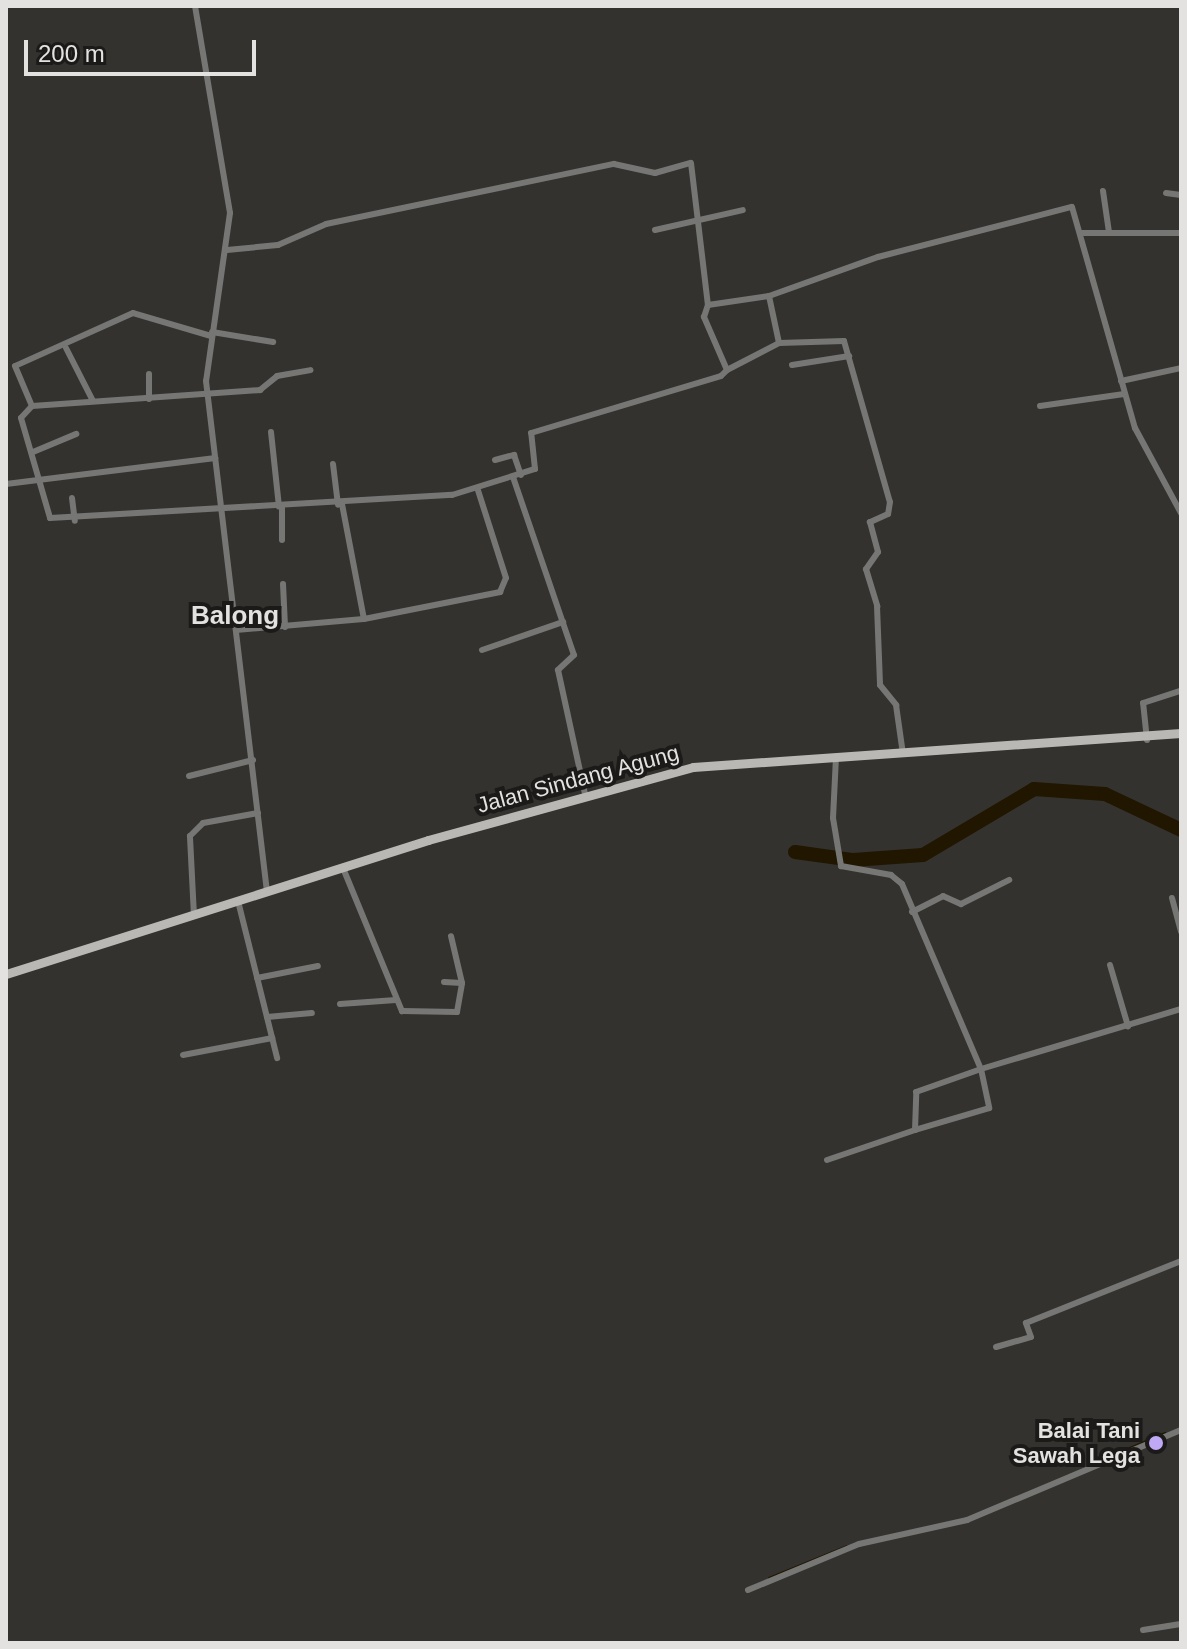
<!DOCTYPE html>
<html>
<head>
<meta charset="utf-8">
<style>
  body { margin:0 }
  #map { position:relative; width:1187px; height:1649px; overflow:hidden; background:#34322f; font-family:Arial,sans-serif }
  div>[style] { position:absolute }
  [style*='--x'] { left:calc(var(--x)*1px); top:calc(var(--y)*1px); width:calc(var(--w)*1px); rotate:calc(var(--a)*1deg) }
  .stream>* { height:2px; margin:-1px; padding:0 1px; transform-origin:1px; border-radius:1px; background:#211600 }
  .river>* { height:14px; margin:-7px; padding:0 7px; transform-origin:7px; border-radius:7px; background:#211600 }
  .minor>* { height:6px; margin:-3px; padding:0 3px; transform-origin:3px; border-radius:3px; background:#767674 }
  .primary>* { height:9px; margin:-4.5px; padding:0 4.5px; transform-origin:4.5px; border-radius:4.5px; background:#bab8b5 }
  .dots>* { width:22px; height:22px; translate:-50% -50%; box-sizing:border-box; border:4px solid #1b1a19; border-radius:50% }
  span { translate:-50% -50%; white-space:nowrap; text-align:center; line-height:1.15; -webkit-text-stroke:8px #1b1a19; paint-order:stroke }
  .street-label { font-size:22px; color:#e3e2e0 }
  .poi-label { font-size:22px; color:#e3e2e0; font-weight:700 }
  .right { translate:-100% -50%; text-align:right }
  .quarter-label { font-size:26px; color:#e3e2e0; font-weight:700 }
  .frame { position:absolute; inset:0; border:8px solid #e3e2e0; pointer-events:none }
  .scale { position:absolute; left:24px; top:40px; width:232px; height:36px; box-sizing:border-box; border:4px solid #e3e2e0; border-top:0; padding-left:10px; font-size:24px; line-height:28px; white-space:nowrap; color:#e3e2e0; -webkit-text-stroke:6px #1b1a19; paint-order:stroke }
</style>
</head>
<body>
<div id="map">
  <div class="stream">
    <i style="--x:1099;--y:1461;--w:72;--a:-23"></i>
    <i style="--x:769;--y:1578;--w:84;--a:-22.3"></i>
  </div>
  <div class="river">
    <i style="--x:795;--y:852;--w:59;--a:7.9"></i>
    <i style="--x:853;--y:860;--w:70;--a:-4.1"></i>
    <i style="--x:923;--y:855;--w:129;--a:-30.7"></i>
    <i style="--x:1034;--y:789;--w:71;--a:4"></i>
    <i style="--x:1105;--y:794;--w:84;--a:25.3"></i>
  </div>
  <div class="minor">
    <i style="--x:195;--y:6;--w:210;--a:80.4"></i>
    <i style="--x:230;--y:213;--w:170;--a:98.1"></i>
    <i style="--x:206;--y:381;--w:515;--a:83.19"></i>
    <i style="--x:1103;--y:191;--w:41;--a:81.7"></i>
    <i style="--x:1166;--y:193;--w:15;--a:8"></i>
    <i style="--x:655;--y:230;--w:90;--a:-12.8"></i>
    <i style="--x:1082;--y:233;--w:99;--a:0"></i>
    <i style="--x:227;--y:250;--w:51;--a:-5.6"></i>
    <i style="--x:278;--y:245;--w:52;--a:-23.6"></i>
    <i style="--x:326;--y:224;--w:294;--a:-11.8"></i>
    <i style="--x:614;--y:164;--w:42;--a:12.4"></i>
    <i style="--x:655;--y:173;--w:37;--a:-16"></i>
    <i style="--x:691;--y:163;--w:143;--a:83.2"></i>
    <i style="--x:708;--y:305;--w:62;--a:-8.4"></i>
    <i style="--x:769;--y:296;--w:48;--a:78"></i>
    <i style="--x:779;--y:343;--w:65;--a:-1.8"></i>
    <i style="--x:844;--y:341;--w:167;--a:74.1"></i>
    <i style="--x:890;--y:502;--w:12;--a:99"></i>
    <i style="--x:888;--y:514;--w:20;--a:156"></i>
    <i style="--x:870;--y:522;--w:31;--a:75"></i>
    <i style="--x:878;--y:552;--w:21;--a:125"></i>
    <i style="--x:866;--y:569;--w:39;--a:73"></i>
    <i style="--x:877;--y:606;--w:79;--a:87.8"></i>
    <i style="--x:880;--y:685;--w:26;--a:51"></i>
    <i style="--x:896;--y:705;--w:49;--a:81.9"></i>
    <i style="--x:769;--y:296;--w:116;--a:-19.7"></i>
    <i style="--x:878;--y:257;--w:200;--a:-14.5"></i>
    <i style="--x:1072;--y:207;--w:230;--a:74.1"></i>
    <i style="--x:1135;--y:428;--w:97;--a:61.6"></i>
    <i style="--x:212;--y:332;--w:62;--a:9.3"></i>
    <i style="--x:211;--y:336;--w:81;--a:-163.6"></i>
    <i style="--x:133;--y:313;--w:129;--a:155.8"></i>
    <i style="--x:15;--y:366;--w:43;--a:67"></i>
    <i style="--x:32;--y:406;--w:229;--a:-4"></i>
    <i style="--x:260;--y:390;--w:22;--a:-39"></i>
    <i style="--x:277;--y:376;--w:34;--a:-10"></i>
    <i style="--x:66;--y:348;--w:59;--a:63"></i>
    <i style="--x:792;--y:365;--w:58;--a:-9"></i>
    <i style="--x:727;--y:370;--w:59;--a:-27.4"></i>
    <i style="--x:149;--y:374;--w:25;--a:90"></i>
    <i style="--x:1121;--y:381;--w:61;--a:-12.2"></i>
    <i style="--x:32;--y:406;--w:16;--a:133"></i>
    <i style="--x:21;--y:418;--w:104;--a:73.8"></i>
    <i style="--x:50;--y:518;--w:403;--a:-3.3"></i>
    <i style="--x:452;--y:495;--w:87;--a:-17.4"></i>
    <i style="--x:535;--y:469;--w:36;--a:-96"></i>
    <i style="--x:531;--y:433;--w:198;--a:-16.7"></i>
    <i style="--x:721;--y:376;--w:8;--a:-45"></i>
    <i style="--x:727;--y:370;--w:58;--a:-113.5"></i>
    <i style="--x:704;--y:317;--w:13;--a:-72"></i>
    <i style="--x:1040;--y:406;--w:85;--a:-8.1"></i>
    <i style="--x:271;--y:432;--w:75;--a:83.9"></i>
    <i style="--x:33;--y:452;--w:47;--a:-22.7"></i>
    <i style="--x:495;--y:460;--w:20;--a:-15"></i>
    <i style="--x:514;--y:455;--w:21;--a:71"></i>
    <i style="--x:333;--y:464;--w:41;--a:83"></i>
    <i style="--x:513;--y:477;--w:188;--a:71.1"></i>
    <i style="--x:574;--y:655;--w:22;--a:137"></i>
    <i style="--x:558;--y:670;--w:127;--a:77.7"></i>
    <i style="--x:6;--y:484;--w:211;--a:-7.1"></i>
    <i style="--x:72;--y:498;--w:23;--a:83"></i>
    <i style="--x:342;--y:504;--w:117;--a:79.2"></i>
    <i style="--x:282;--y:507;--w:33;--a:90"></i>
    <i style="--x:283;--y:584;--w:43;--a:87.3"></i>
    <i style="--x:236;--y:630;--w:128;--a:-4.9"></i>
    <i style="--x:364;--y:619;--w:139;--a:-11.2"></i>
    <i style="--x:500;--y:592;--w:15;--a:-67"></i>
    <i style="--x:506;--y:578;--w:92;--a:-107.7"></i>
    <i style="--x:482;--y:650;--w:86;--a:-19.1"></i>
    <i style="--x:1147;--y:740;--w:37;--a:-96"></i>
    <i style="--x:1143;--y:703;--w:40;--a:-18"></i>
    <i style="--x:836;--y:757;--w:61;--a:92.8"></i>
    <i style="--x:833;--y:818;--w:49;--a:80.5"></i>
    <i style="--x:841;--y:866;--w:51;--a:10.2"></i>
    <i style="--x:891;--y:875;--w:14;--a:39"></i>
    <i style="--x:902;--y:884;--w:201;--a:66.9"></i>
    <i style="--x:981;--y:1069;--w:209;--a:-16.7"></i>
    <i style="--x:189;--y:776;--w:66;--a:-14"></i>
    <i style="--x:343;--y:868;--w:155;--a:67.6"></i>
    <i style="--x:402;--y:1011;--w:55;--a:1"></i>
    <i style="--x:457;--y:1012;--w:29;--a:-80"></i>
    <i style="--x:1172;--y:898;--w:35;--a:75"></i>
    <i style="--x:238;--y:901;--w:162;--a:76"></i>
    <i style="--x:912;--y:912;--w:35;--a:-27"></i>
    <i style="--x:943;--y:896;--w:20;--a:24"></i>
    <i style="--x:961;--y:904;--w:54;--a:-26.6"></i>
    <i style="--x:194;--y:916;--w:80;--a:-92.9"></i>
    <i style="--x:190;--y:836;--w:18;--a:-45"></i>
    <i style="--x:203;--y:823;--w:56;--a:-10.3"></i>
    <i style="--x:1110;--y:965;--w:64;--a:73.6"></i>
    <i style="--x:257;--y:978;--w:62;--a:-11.1"></i>
    <i style="--x:444;--y:982;--w:18;--a:3"></i>
    <i style="--x:462;--y:983;--w:48;--a:-103.2"></i>
    <i style="--x:340;--y:1004;--w:56;--a:-4.1"></i>
    <i style="--x:267;--y:1017;--w:45;--a:-5.1"></i>
    <i style="--x:183;--y:1055;--w:91;--a:-10.8"></i>
    <i style="--x:827;--y:1160;--w:93;--a:-18.8"></i>
    <i style="--x:915;--y:1130;--w:38;--a:-88"></i>
    <i style="--x:916;--y:1092;--w:69;--a:-19.5"></i>
    <i style="--x:981;--y:1069;--w:40;--a:78"></i>
    <i style="--x:989;--y:1108;--w:77;--a:163.4"></i>
    <i style="--x:996;--y:1347;--w:36;--a:-16"></i>
    <i style="--x:1031;--y:1337;--w:15;--a:-110"></i>
    <i style="--x:1026;--y:1323;--w:167;--a:-21.8"></i>
    <i style="--x:748;--y:1590;--w:120;--a:-22.5"></i>
    <i style="--x:859;--y:1544;--w:111;--a:-12.5"></i>
    <i style="--x:967;--y:1520;--w:232;--a:-22.8"></i>
    <i style="--x:1143;--y:1630;--w:38;--a:-9"></i>
  </div>
  <div class="primary">
    <i style="--x:6;--y:974;--w:443;--a:-17.6"></i>
    <i style="--x:428;--y:840;--w:275;--a:-15.4"></i>
    <i style="--x:693;--y:767;--w:489;--a:-4"></i>
  </div>
  <div class="dots">
    <i style="left:1156px;top:1443px;background:#bfa9f4"></i>
  </div>
  <div class="street-label">
    <span style="left:578px;top:779px;rotate:-15deg">Jalan Sindang Agung</span>
  </div>
  <div class="poi-label">
    <span class="right" style="left:1140px;top:1443px">Balai Tani<br>Sawah Lega</span>
  </div>
  <div class="quarter-label">
    <span style="left:235px;top:616px">Balong</span>
  </div>
  <div class="frame"></div>
  <div class="scale">200 m</div>
</div>
</body>
</html>
